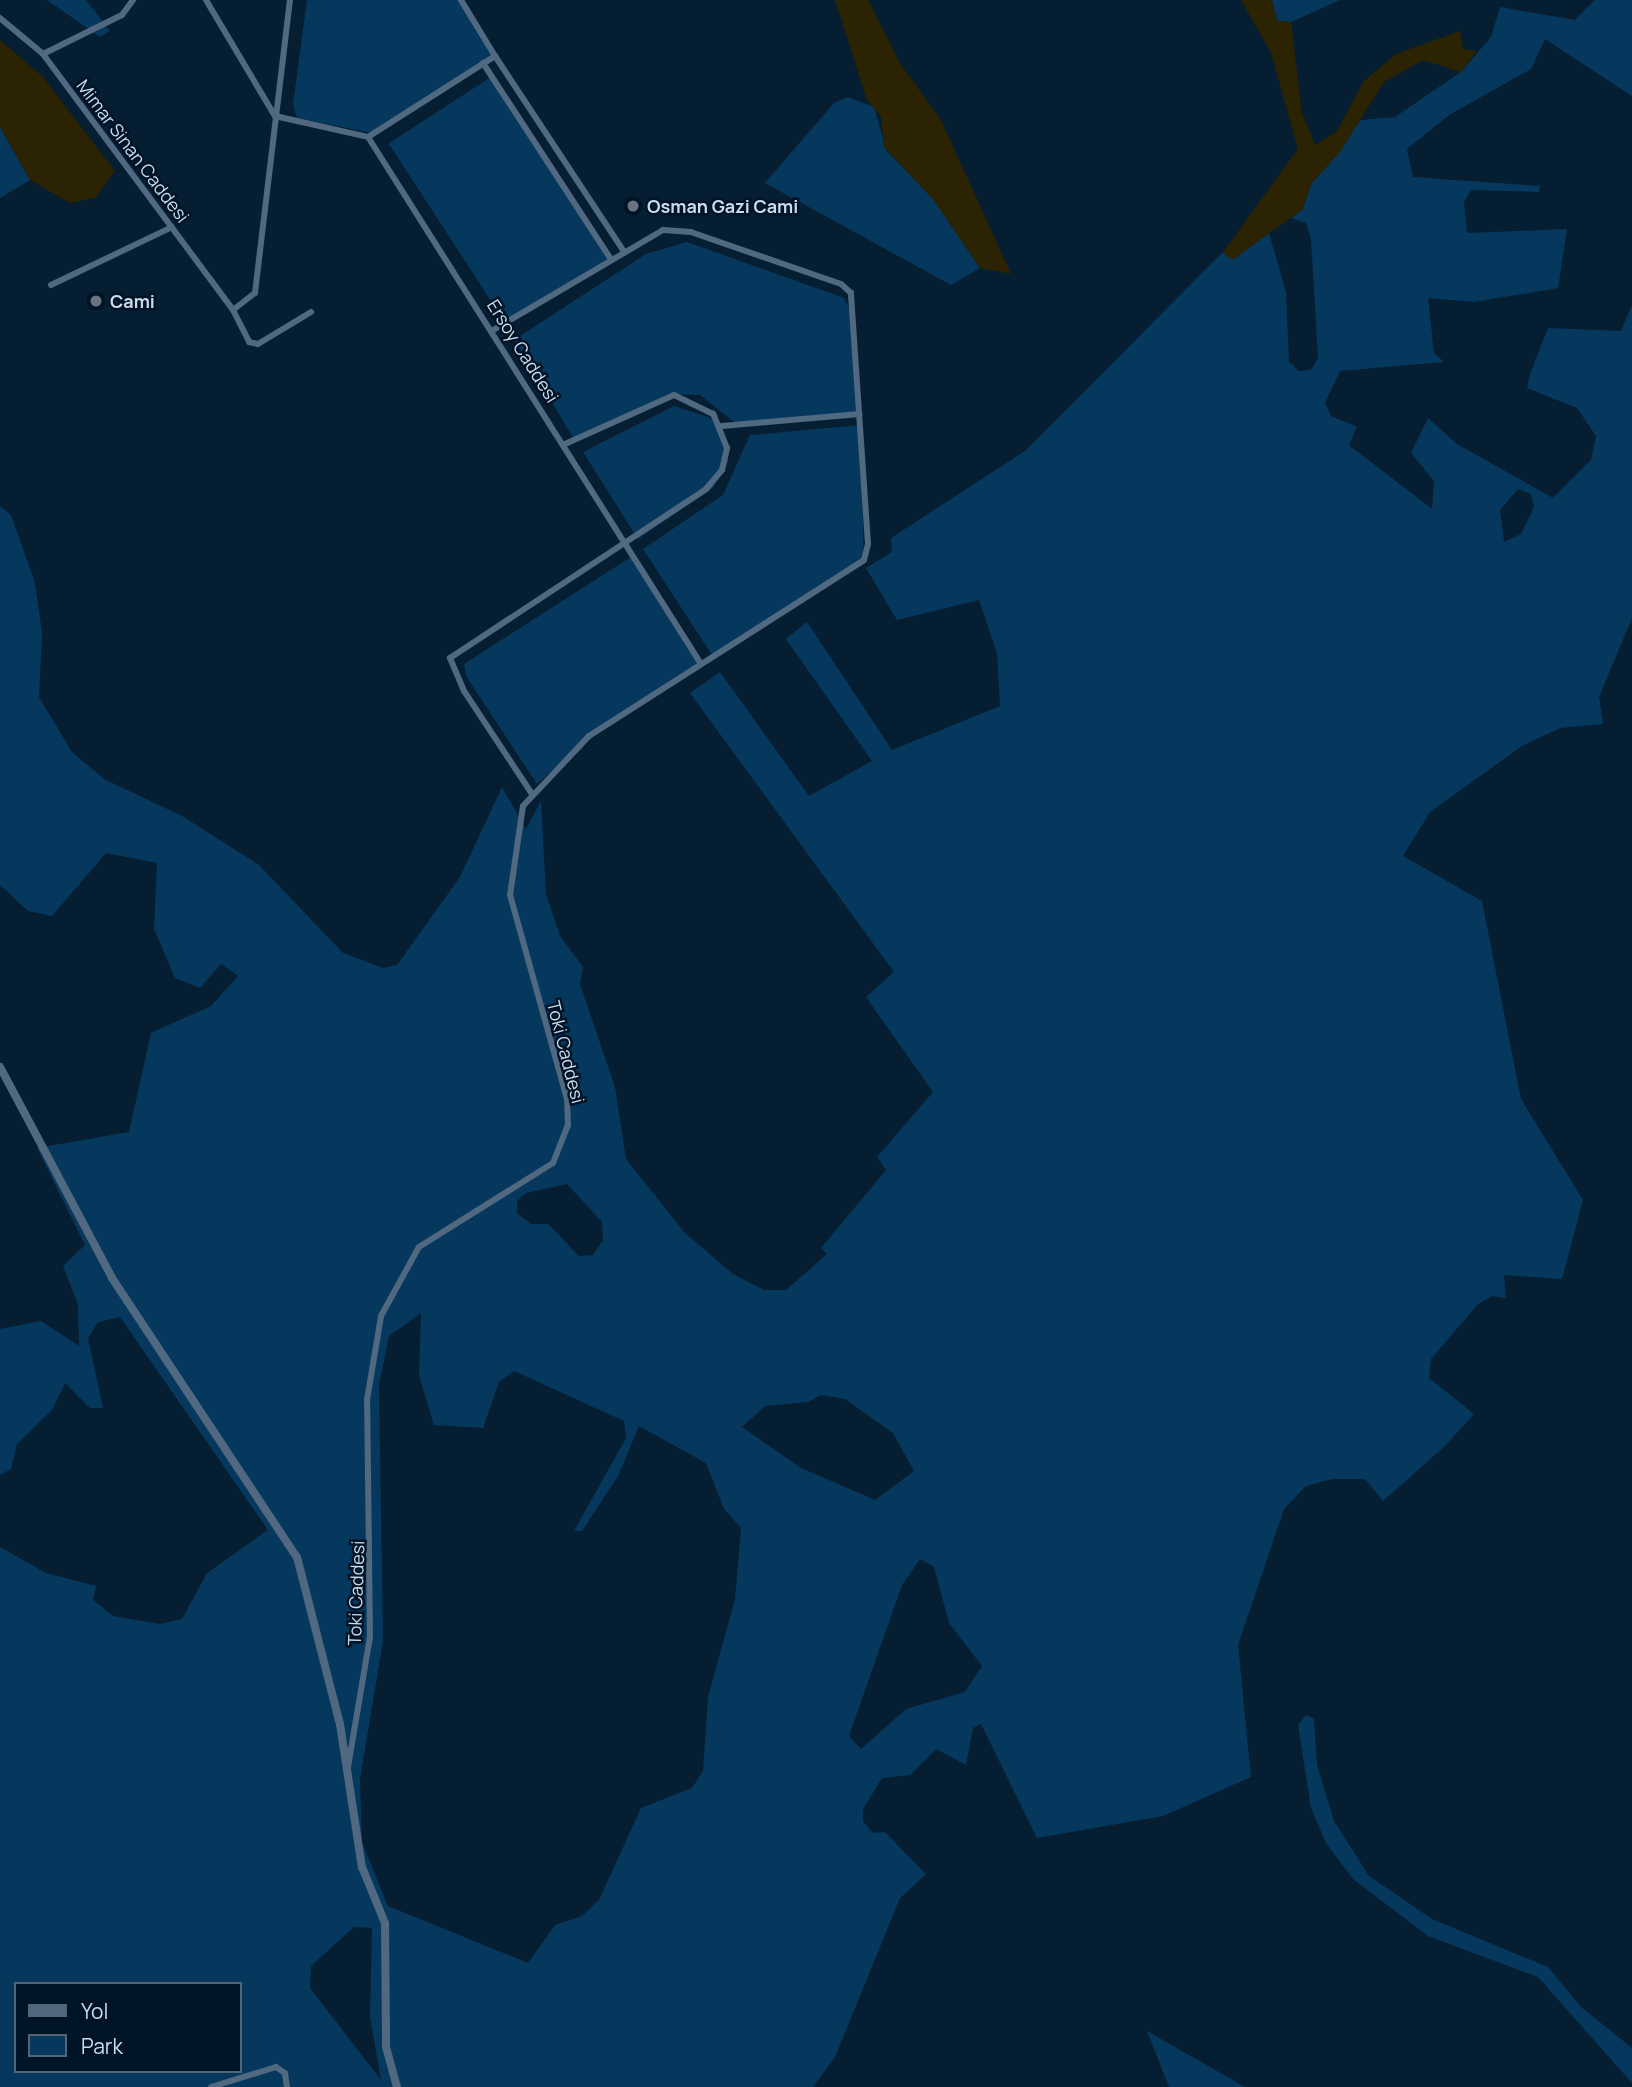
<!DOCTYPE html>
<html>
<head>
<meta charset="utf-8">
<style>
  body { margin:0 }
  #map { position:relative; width:1632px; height:2087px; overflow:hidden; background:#061e32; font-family:Manrope,sans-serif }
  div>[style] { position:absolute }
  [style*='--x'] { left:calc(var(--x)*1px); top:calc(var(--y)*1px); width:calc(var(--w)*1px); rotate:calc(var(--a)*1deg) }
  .green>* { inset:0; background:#06385e; transform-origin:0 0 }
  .sand>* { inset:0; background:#2b2302 }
  .minor>* { height:6px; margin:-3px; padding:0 3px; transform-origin:3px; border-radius:3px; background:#506981 }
  .tertiary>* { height:8px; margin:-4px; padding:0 4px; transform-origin:4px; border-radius:4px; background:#506981 }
  .dots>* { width:19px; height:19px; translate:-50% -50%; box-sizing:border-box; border:4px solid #001428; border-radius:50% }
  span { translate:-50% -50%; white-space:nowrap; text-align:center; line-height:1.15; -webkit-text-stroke:5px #001428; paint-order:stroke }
  .street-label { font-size:18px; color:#cddbe9 }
  .poi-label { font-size:18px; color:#cddbe9; font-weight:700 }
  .left { translate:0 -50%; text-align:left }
  .legend { position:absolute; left:14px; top:1982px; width:228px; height:91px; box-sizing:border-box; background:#001428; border:2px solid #526475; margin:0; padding:9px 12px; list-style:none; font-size:21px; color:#cddbe9 }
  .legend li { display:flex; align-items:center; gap:14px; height:35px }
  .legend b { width:35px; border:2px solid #526475 }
</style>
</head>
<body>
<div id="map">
  <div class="green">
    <i style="clip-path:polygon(47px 0,86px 0,110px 31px,100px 37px)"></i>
    <i style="clip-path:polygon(307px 0,461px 0,495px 55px,377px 134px,297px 118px,293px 104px)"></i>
    <i style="clip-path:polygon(1272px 0,1340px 0,1291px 22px,1277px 21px)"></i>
    <i style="clip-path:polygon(evenodd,1595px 0,1632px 0,1632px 96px,1545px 39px,1531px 69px,1449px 115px,1407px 149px,1413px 177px,1540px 186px,1539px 192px,1471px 190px,1464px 202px,1467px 233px,1567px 229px,1558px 288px,1474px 302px,1428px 298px,1434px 353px,1444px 362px,1340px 371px,1325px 403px,1331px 416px,1357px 427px,1349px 445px,1432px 509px,1434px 481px,1411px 453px,1428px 418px,1457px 444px,1553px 498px,1591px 460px,1596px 436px,1577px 408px,1527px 388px,1530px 374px,1548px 328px,1621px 331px,1632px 305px,1632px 618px,1599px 697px,1603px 724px,1560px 728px,1522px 746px,1430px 812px,1403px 856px,1482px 901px,1521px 1099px,1583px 1200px,1562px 1279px,1504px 1275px,1506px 1298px,1492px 1296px,1478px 1304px,1431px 1359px,1429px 1378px,1474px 1414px,1445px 1446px,1383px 1501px,1365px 1479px,1332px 1479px,1306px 1486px,1284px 1509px,1238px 1645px,1251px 1777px,1163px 1816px,1037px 1838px,981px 1724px,973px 1728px,966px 1765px,936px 1749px,910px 1775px,882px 1778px,863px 1809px,863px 1821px,873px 1833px,885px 1832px,926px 1874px,900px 1898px,835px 2057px,813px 2087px,0 2087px,0 1547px,46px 1573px,96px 1586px,93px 1600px,113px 1616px,160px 1624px,182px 1619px,207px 1573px,268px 1530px,120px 1317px,98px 1322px,88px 1338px,103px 1408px,90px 1408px,65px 1383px,52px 1410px,17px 1444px,11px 1469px,0 1475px,0 1329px,41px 1321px,79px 1346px,78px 1304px,63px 1266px,85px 1245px,37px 1148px,129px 1132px,151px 1033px,211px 1006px,238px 976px,221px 964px,200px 988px,175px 978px,154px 929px,157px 863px,106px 853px,52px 916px,28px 911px,0 885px,0 506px,11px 515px,35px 583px,42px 633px,39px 697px,72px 752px,104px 779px,182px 816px,259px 865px,343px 953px,383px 968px,397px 965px,460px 877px,502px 787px,526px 829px,541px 801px,546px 894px,560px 936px,583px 967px,580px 984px,615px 1087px,626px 1159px,685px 1233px,733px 1274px,764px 1290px,786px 1290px,827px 1254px,821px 1248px,886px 1170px,877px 1157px,933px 1092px,866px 997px,894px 972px,690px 693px,720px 672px,809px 796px,872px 761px,786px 639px,807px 622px,892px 750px,1000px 706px,997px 653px,979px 600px,897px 620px,866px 568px,892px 552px,891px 538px,1025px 451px,1223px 252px,1232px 260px,1269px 233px,1286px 292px,1289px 362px,1299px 371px,1311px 370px,1318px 358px,1311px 239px,1306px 223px,1291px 218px,1303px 209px,1311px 184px,1361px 120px,1395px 117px,1461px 72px,1491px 37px,1500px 7px,1575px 20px,1595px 0,1518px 489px,1531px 494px,1534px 507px,1521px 534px,1504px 542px,1500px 510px,1518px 489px,1595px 0,567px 1184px,602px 1222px,603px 1240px,593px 1255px,579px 1256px,548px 1224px,531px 1224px,517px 1213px,517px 1201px,526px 1193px,567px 1184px,1595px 0,421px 1313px,419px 1376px,434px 1425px,483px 1428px,499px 1382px,514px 1371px,624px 1421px,626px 1438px,574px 1531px,582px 1531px,618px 1476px,639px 1426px,706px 1463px,724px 1509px,741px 1528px,735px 1599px,708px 1697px,703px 1771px,692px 1788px,641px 1808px,599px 1900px,582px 1916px,555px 1925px,528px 1963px,388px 1906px,362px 1842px,360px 1779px,383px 1641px,379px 1385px,389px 1336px,421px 1313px,1595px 0,821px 1395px,845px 1399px,893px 1433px,914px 1471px,875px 1500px,801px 1468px,742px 1427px,765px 1406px,808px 1402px,821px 1395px,1595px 0,920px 1559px,934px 1567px,949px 1623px,982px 1666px,965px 1692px,906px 1709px,861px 1749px,849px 1736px,902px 1585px,920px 1559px,1595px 0,354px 1927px,372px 1928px,370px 2017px,381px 2080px,310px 1988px,311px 1966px,354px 1927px,1595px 0,16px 1984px,240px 1984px,240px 2071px,16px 2071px,16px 1984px)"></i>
    <i style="left:491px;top:77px;width:216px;height:122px;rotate:57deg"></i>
    <i style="clip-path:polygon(848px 97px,874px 107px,886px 150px,933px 199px,980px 268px,951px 285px,765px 183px,834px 103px)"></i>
    <i style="clip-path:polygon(0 127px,30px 180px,0 198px)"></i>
    <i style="clip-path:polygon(687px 242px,844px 298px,854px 318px,860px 413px,738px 425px,700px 395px,668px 394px,574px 439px,514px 340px,646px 254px)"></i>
    <i style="clip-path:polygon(674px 406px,714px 419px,727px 444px,728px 462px,713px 488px,638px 539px,583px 452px)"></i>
    <i style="clip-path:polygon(860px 425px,864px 559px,712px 655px,643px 549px,723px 495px,750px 435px)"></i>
    <i style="clip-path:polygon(631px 557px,699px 665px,595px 732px,537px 784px,466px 676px,464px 664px)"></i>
    <i style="clip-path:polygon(1306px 1715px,1314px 1719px,1317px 1765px,1334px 1821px,1369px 1876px,1432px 1919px,1548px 1967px,1581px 2007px,1632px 2048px,1632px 2083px,1538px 1977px,1428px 1936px,1353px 1879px,1326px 1843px,1311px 1808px,1298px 1725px)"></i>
    <i style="clip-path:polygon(1147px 2031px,1245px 2087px,1169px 2087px)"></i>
  </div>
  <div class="sand">
    <i style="clip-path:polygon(835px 0,868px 0,900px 63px,941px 120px,1011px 274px,980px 268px,933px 199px,884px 147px,881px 117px,867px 100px)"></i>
    <i style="clip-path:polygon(1241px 0,1272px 0,1277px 21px,1291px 22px,1302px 113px,1315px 145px,1337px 131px,1363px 82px,1396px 54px,1460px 31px,1463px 49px,1477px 51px,1461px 72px,1423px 60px,1384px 82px,1340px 152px,1311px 184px,1303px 209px,1232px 260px,1223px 252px,1298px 149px,1271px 53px)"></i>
    <i style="clip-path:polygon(0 40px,43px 77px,115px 171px,95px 198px,70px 203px,30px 180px,0 127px)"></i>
  </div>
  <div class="minor">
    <i style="--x:206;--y:0;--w:135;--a:59.3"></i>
    <i style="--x:275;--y:116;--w:95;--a:12.7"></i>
    <i style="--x:368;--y:137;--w:623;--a:57.71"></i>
    <i style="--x:0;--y:18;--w:56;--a:39.9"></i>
    <i style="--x:43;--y:54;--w:319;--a:53.4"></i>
    <i style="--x:233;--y:310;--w:36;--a:63"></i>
    <i style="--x:249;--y:342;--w:9;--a:13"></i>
    <i style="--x:258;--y:344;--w:62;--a:-31.1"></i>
    <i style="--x:43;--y:54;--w:88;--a:-26.3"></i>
    <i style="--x:122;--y:15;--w:19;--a:-54"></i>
    <i style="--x:495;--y:56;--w:235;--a:56.6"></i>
    <i style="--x:483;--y:63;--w:234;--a:56.9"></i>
    <i style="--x:368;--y:137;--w:151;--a:-32.5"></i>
    <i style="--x:495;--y:56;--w:66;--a:-121.3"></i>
    <i style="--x:51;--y:285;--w:134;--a:-25.6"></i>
    <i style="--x:233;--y:310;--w:28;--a:-38"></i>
    <i style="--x:255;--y:293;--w:295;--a:-83.2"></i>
    <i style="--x:722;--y:426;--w:138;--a:-5"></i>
    <i style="--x:532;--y:794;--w:123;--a:-123.4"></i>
    <i style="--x:464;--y:691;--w:36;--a:-113"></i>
    <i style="--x:450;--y:658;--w:307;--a:-33.4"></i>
    <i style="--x:706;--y:489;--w:25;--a:-50"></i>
    <i style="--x:722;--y:470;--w:23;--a:-77"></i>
    <i style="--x:727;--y:448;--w:37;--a:-112"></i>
    <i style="--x:713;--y:414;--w:43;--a:-154"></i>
    <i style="--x:674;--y:395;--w:120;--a:155.8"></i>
    <i style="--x:348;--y:1767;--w:132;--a:-80.4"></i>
    <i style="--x:370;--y:1637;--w:237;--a:-90.7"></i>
    <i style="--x:367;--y:1400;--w:85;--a:-80.5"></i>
    <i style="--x:381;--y:1316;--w:79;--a:-61.2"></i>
    <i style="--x:419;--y:1247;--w:158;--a:-32.1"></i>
    <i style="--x:553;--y:1163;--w:41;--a:-68.5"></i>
    <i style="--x:568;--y:1125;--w:26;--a:-92"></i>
    <i style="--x:567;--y:1099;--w:212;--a:-105.6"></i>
    <i style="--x:510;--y:895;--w:90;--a:-81.7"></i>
    <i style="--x:523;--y:806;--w:96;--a:-46.7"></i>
    <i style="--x:589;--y:736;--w:326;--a:-32.6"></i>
    <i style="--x:864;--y:560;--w:16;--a:-76"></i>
    <i style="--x:868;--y:544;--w:252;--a:-93.9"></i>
    <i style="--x:851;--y:293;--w:13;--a:-138"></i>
    <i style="--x:841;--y:284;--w:159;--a:-160.9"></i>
    <i style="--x:691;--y:232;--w:28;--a:-176"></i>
    <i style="--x:663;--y:230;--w:197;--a:149.5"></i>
    <i style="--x:211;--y:2087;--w:68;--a:-17.1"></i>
    <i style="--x:276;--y:2067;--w:11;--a:34"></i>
    <i style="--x:285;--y:2073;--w:14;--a:82"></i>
  </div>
  <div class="tertiary">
    <i style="--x:0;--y:1067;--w:239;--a:62"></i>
    <i style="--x:112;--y:1278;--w:335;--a:56.5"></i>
    <i style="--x:297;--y:1557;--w:172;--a:75.6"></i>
    <i style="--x:340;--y:1724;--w:145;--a:81.3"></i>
    <i style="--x:362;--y:1867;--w:61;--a:67.7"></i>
    <i style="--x:385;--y:1923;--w:124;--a:89.5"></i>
    <i style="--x:386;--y:2047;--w:41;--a:74.6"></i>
  </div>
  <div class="dots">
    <i style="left:633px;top:206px;background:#6b7280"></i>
    <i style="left:96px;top:301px;background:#6b7280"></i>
  </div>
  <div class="street-label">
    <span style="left:133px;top:151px;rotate:53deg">Mimar Sinan Caddesi</span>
    <span style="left:523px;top:351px;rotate:58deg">Ersoy Caddesi</span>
    <span style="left:566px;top:1052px;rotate:76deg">Toki Caddesi</span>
    <span style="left:356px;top:1593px;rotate:-88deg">Toki Caddesi</span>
  </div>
  <div class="poi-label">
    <span class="left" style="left:647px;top:206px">Osman Gazi Cami</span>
    <span class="left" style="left:110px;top:301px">Cami</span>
  </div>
  <ul class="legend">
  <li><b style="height:9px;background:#506981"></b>Yol</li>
  <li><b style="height:19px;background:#06385e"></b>Park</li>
  </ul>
</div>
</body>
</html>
